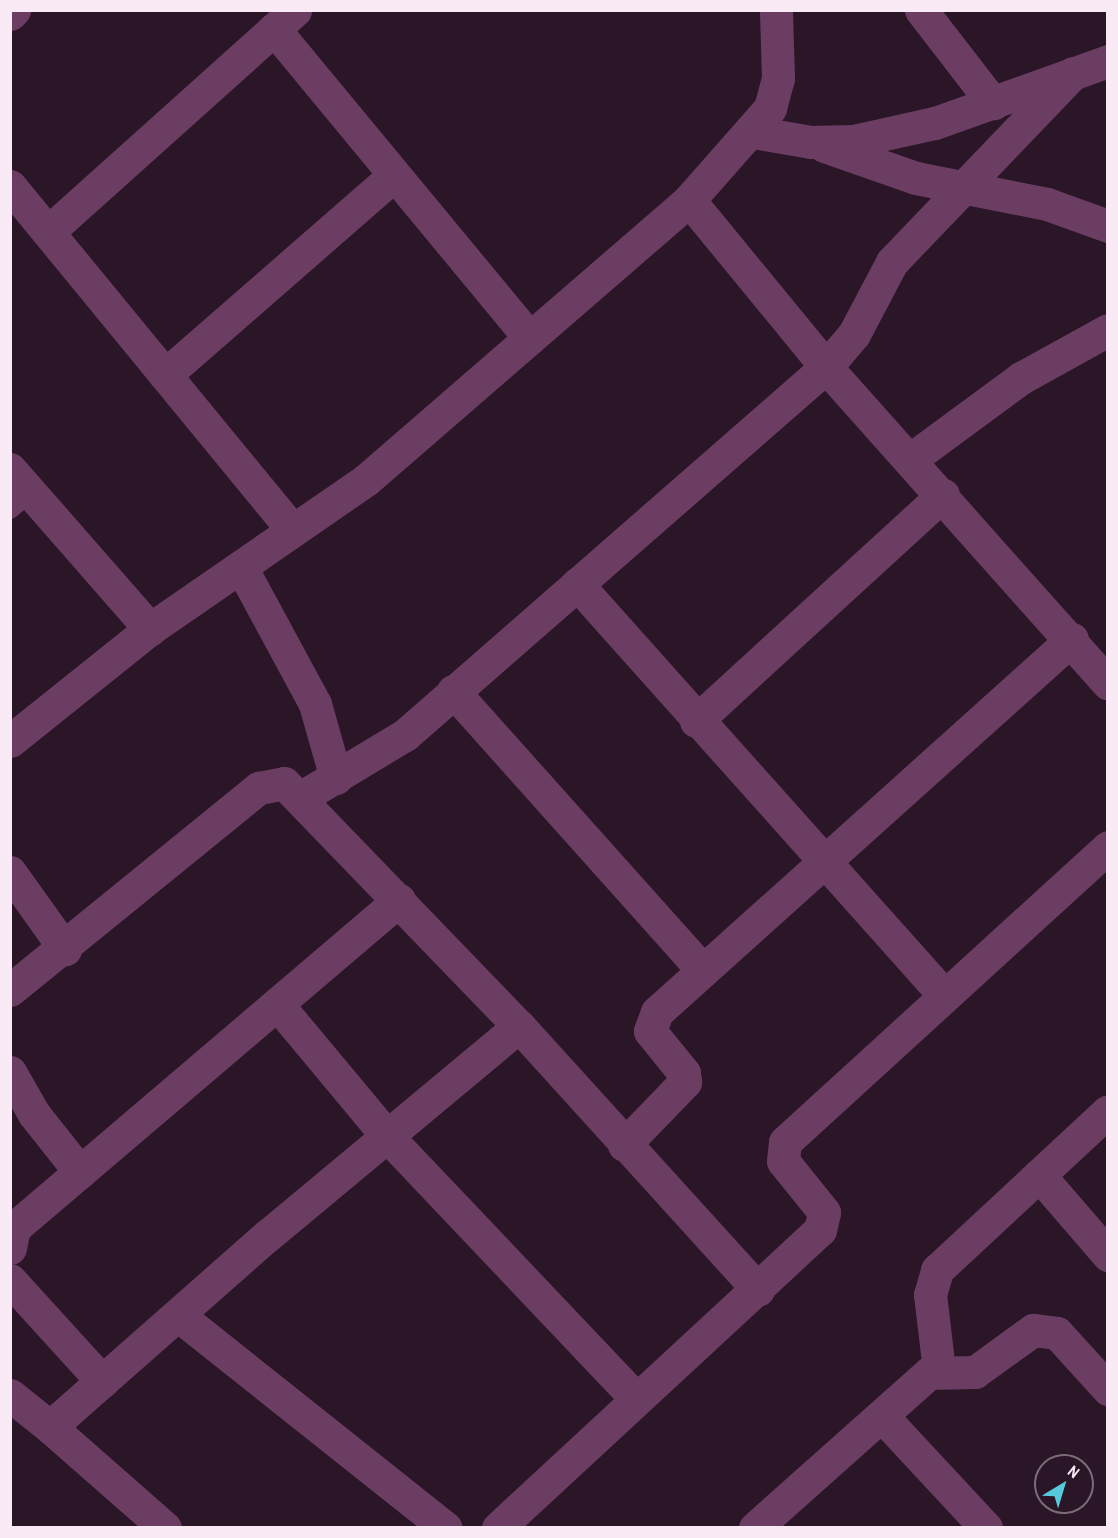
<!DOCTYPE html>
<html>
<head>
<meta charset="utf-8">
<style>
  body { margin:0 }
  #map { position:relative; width:1118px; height:1538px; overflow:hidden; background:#2a1626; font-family:"Archivo Narrow",sans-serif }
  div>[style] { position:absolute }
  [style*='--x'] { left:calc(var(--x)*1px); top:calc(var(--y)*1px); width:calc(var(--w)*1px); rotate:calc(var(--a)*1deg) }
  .lane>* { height:18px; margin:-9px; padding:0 9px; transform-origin:9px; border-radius:9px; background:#6c3d63 }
  .street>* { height:33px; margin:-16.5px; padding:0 16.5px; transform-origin:16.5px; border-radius:16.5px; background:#6c3d63 }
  span { translate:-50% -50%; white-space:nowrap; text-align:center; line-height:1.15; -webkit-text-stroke:6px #2a1626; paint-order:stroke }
  .frame { position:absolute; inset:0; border:12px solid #f9eaf5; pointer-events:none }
  .north { position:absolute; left:1034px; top:1454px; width:60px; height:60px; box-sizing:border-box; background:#2a1626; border:2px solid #7d6b79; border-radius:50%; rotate:38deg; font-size:16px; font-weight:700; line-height:24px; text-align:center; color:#f9eaf5 }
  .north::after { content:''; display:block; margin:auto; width:21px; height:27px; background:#54cadc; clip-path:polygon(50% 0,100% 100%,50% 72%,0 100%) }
</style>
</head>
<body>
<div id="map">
  <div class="lane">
    <i style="--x:10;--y:510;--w:27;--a:-39"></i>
  </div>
  <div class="street">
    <i style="--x:921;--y:10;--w:118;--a:52.3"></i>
    <i style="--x:10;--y:14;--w:6;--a:-45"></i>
    <i style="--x:274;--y:29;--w:401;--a:50.4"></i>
    <i style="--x:753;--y:132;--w:59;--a:9.8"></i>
    <i style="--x:811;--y:142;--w:42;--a:-1.4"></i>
    <i style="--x:853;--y:141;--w:84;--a:-12.4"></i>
    <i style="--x:935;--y:123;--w:184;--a:-19.7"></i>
    <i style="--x:824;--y:146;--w:97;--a:19.2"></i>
    <i style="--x:916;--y:178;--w:134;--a:11.2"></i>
    <i style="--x:1047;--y:204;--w:65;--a:19.8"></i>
    <i style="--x:10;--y:186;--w:445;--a:50.6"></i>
    <i style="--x:689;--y:200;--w:123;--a:-48.6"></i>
    <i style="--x:770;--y:108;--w:30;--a:-75"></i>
    <i style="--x:778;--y:79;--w:69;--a:-91.7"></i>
    <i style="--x:48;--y:232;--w:332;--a:-41.9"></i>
    <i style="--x:165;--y:375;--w:304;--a:-41.1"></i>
    <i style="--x:911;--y:459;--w:137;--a:-36.4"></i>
    <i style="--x:1021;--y:378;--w:99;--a:-28.9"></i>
    <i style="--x:10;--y:469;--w:213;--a:48.8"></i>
    <i style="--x:241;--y:567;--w:156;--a:61.6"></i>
    <i style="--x:315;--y:704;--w:77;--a:74.2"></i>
    <i style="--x:577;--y:584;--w:552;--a:48.23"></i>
    <i style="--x:453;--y:691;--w:372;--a:48.2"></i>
    <i style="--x:696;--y:721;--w:335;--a:-42.5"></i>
    <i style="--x:10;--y:741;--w:179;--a:-38.7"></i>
    <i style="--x:150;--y:629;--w:262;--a:-34.6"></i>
    <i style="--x:366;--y:480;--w:427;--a:-40.9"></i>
    <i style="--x:689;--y:200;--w:216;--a:50.6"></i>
    <i style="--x:826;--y:367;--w:424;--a:48.3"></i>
    <i style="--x:300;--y:798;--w:122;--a:-31"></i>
    <i style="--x:405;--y:735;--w:559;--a:-41.16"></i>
    <i style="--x:826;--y:367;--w:43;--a:-49.7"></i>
    <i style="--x:854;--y:334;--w:81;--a:-62.2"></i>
    <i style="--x:892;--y:262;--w:262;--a:-46.2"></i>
    <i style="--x:10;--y:872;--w:95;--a:54.5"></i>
    <i style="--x:10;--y:990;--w:321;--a:-39.1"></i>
    <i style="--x:259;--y:788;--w:25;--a:-11"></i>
    <i style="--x:284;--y:783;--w:338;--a:46"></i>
    <i style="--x:519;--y:1026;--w:356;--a:47.8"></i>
    <i style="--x:277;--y:1004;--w:172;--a:50.2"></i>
    <i style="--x:387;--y:1136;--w:363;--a:46.5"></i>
    <i style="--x:10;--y:1072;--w:48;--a:60.3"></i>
    <i style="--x:34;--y:1114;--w:74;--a:51.6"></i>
    <i style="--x:624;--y:1145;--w:88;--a:-45.9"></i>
    <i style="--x:685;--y:1082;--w:9;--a:-96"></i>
    <i style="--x:684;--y:1073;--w:54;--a:-129"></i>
    <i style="--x:650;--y:1031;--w:20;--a:-70"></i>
    <i style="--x:657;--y:1012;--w:558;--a:-41.95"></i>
    <i style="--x:1039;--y:1175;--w:106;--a:49.2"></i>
    <i style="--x:10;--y:1248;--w:20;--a:-79"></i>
    <i style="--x:14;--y:1228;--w:506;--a:-40.43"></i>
    <i style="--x:10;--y:1280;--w:137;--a:47.7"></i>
    <i style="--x:178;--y:1315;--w:342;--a:38.5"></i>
    <i style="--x:939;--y:1370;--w:76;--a:-96.8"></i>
    <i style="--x:930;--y:1295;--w:26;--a:-74"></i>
    <i style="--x:937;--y:1270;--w:233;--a:-42.9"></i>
    <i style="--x:10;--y:1395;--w:51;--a:38.7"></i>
    <i style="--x:882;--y:1416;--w:153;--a:47.1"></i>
    <i style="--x:165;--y:1528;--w:153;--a:-138.7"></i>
    <i style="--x:50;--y:1427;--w:289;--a:-41.4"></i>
    <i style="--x:267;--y:1236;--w:328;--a:-39.8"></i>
    <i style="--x:498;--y:1528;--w:439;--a:-42.8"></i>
    <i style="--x:820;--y:1230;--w:18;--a:-77"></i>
    <i style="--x:824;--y:1212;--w:65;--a:-128.8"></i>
    <i style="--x:783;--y:1161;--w:19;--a:-84"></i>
    <i style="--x:785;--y:1142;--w:437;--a:-42.4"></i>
    <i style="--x:755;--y:1528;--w:233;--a:-41.7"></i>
    <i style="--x:929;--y:1373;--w:46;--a:-1.2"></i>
    <i style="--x:975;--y:1372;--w:72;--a:-35.9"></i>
    <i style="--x:1033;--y:1330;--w:24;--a:7"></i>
    <i style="--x:1057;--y:1333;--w:76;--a:47.7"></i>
  </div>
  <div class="frame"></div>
  <div class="north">N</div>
</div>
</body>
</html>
